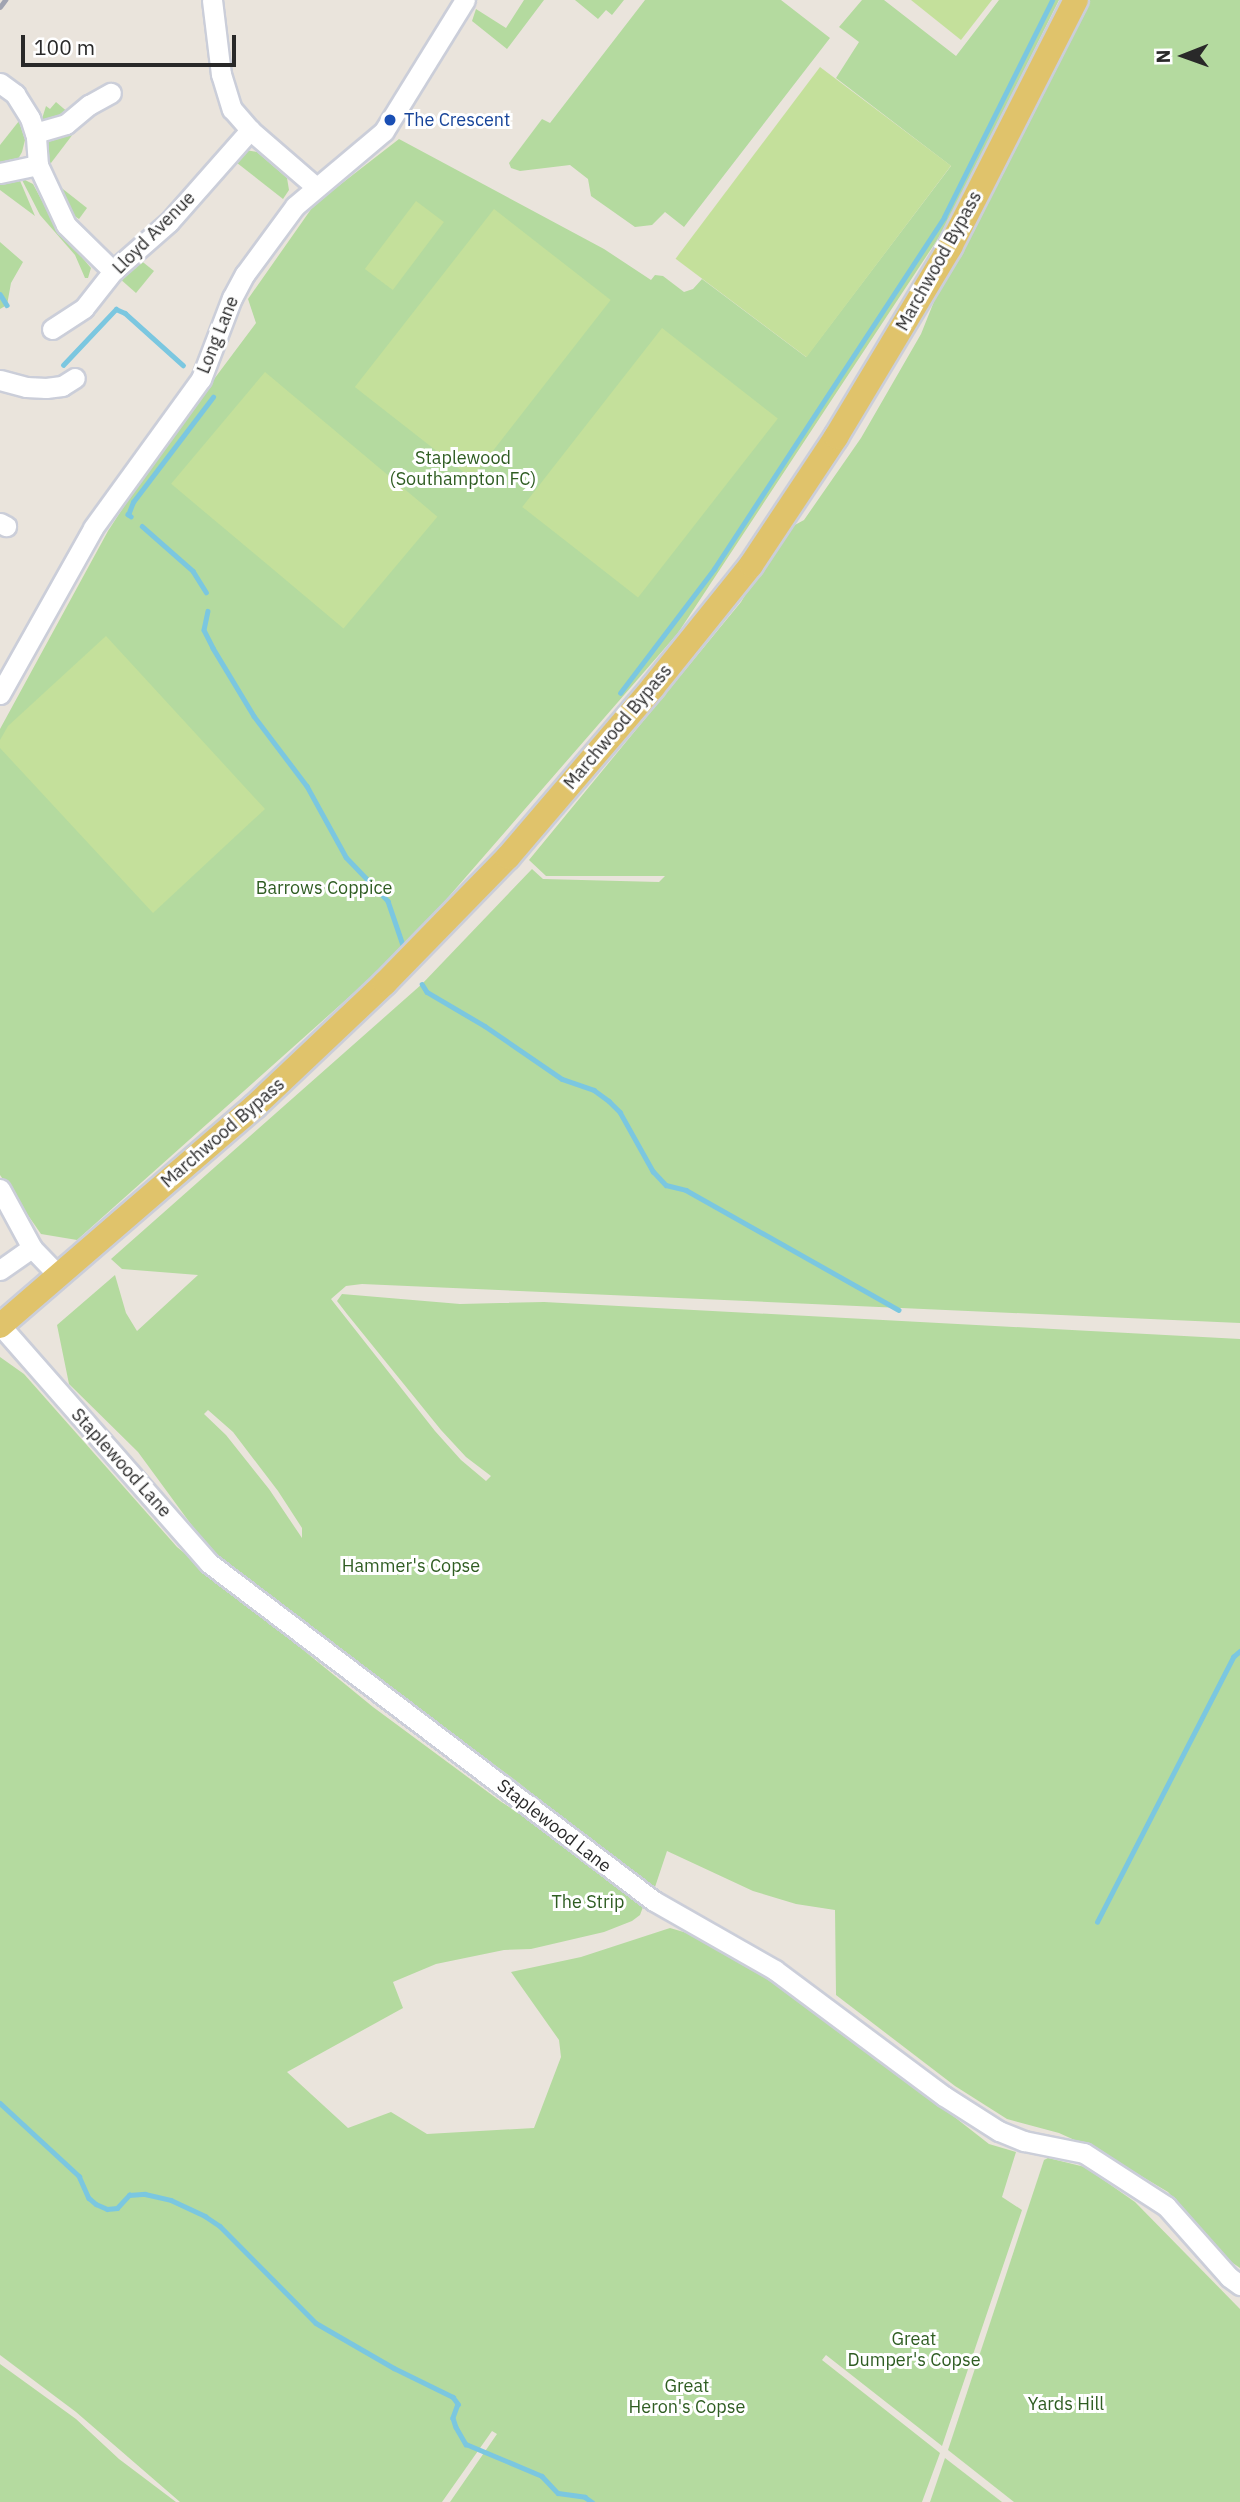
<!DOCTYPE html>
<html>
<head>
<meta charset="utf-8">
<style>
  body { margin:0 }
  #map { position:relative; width:1240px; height:2502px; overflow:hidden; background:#eae4dc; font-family:"IBM Plex Sans",sans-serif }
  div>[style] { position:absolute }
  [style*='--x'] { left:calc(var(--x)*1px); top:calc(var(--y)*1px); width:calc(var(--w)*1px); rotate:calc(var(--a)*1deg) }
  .green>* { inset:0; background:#b4da9f }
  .pitch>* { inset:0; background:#c4e09b; transform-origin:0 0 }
  .stream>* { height:4.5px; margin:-2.25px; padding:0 2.25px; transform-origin:2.25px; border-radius:2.25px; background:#7bc7e0 }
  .roads { filter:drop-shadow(2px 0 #cbced9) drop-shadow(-2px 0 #cbced9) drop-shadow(0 2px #cbced9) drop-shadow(0 -2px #cbced9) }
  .minor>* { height:19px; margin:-9.5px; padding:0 9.5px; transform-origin:9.5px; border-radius:9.5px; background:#fff }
  .major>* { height:24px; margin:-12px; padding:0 12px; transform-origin:12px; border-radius:12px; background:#e0c36b }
  .rail>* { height:4.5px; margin:-2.25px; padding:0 2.25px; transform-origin:2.25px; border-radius:2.25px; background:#a0a3b1 }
  .dots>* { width:19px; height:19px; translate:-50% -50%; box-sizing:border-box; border:4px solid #fff; border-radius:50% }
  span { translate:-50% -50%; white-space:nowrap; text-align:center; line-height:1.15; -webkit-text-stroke:6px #fff; paint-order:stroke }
  .transit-label { font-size:18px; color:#164399 }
  .left { translate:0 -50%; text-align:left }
  .street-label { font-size:18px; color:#292929 }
  .park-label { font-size:18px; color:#2f5d22 }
  .north { position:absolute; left:1149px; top:21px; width:70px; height:70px; -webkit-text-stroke:5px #fff; paint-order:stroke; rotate:269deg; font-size:19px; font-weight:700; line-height:28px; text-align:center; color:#292929 }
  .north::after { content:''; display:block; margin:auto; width:24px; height:32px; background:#292929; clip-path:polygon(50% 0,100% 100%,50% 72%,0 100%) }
  .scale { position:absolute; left:21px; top:35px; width:215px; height:32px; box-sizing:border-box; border:4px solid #292929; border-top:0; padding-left:9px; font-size:21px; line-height:24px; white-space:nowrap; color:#292929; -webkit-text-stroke:5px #fff; paint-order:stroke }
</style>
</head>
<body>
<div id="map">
  <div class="green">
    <i style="clip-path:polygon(524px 0,544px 0,507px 49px,472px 21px,476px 9px,506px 28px)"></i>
    <i style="clip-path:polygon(575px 0,624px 0,612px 15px,606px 10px,598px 19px)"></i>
    <i style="clip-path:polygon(645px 0,781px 0,830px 38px,684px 227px,665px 212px,652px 225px,635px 227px,591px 196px,588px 179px,570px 165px,520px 171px,511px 168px,509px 163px,542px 119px,550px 123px)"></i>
    <i style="clip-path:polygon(862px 0,884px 0,956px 56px,999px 0,1059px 0,947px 225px,678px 633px,404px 948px,77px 1240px,41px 1234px,0 1175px,0 729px,108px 531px,158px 454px,256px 323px,248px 299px,314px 205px,399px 139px,604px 249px,651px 280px,655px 275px,663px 276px,684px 292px,693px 289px,702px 279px,806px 357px,951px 166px,836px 78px,859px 42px,839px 27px)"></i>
    <i style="clip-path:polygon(evenodd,1086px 0,1240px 0,1240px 1323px,362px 1284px,346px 1286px,331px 1299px,435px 1431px,461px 1460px,486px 1481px,491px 1476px,466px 1457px,441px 1430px,347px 1314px,337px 1301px,342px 1294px,460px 1304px,544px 1302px,1240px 1339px,1240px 2268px,1227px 2259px,1168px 2192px,1099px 2151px,1059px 2133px,1007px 2119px,955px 2086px,836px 1995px,835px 1910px,796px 1904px,753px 1891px,667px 1851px,653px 1893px,519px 1783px,215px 1557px,138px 1452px,69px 1384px,57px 1325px,115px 1275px,126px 1313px,137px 1331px,198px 1275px,122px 1269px,111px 1259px,422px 984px,532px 869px,543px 879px,659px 882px,665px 876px,546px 876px,529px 860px,741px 602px,782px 532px,804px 520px,861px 438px,921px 334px,943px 279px,1086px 0,208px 1410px,233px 1432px,278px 1491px,302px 1528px,302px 1538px,269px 1489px,226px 1435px,204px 1414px,208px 1410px)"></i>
    <i style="clip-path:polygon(56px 102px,70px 114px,41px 122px,46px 106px,50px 109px)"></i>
    <i style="clip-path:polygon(89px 113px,51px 163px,48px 164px,44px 153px,47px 140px)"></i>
    <i style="clip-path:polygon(19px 121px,25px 140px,22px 152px,17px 161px,0 167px,0 145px)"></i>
    <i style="clip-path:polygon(245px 150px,257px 152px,287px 178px,289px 190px,283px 199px,232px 159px)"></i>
    <i style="clip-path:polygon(18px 176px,35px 216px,0 190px,0 178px)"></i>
    <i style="clip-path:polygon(21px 178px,33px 184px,55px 225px,91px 268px,88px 278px,85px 278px,75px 255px,40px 215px)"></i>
    <i style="clip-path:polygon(54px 182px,87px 208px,79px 219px,65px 210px)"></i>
    <i style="clip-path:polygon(0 242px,23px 262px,11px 283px,7px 305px,0 309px)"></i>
    <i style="clip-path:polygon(139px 259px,154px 271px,136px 293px,119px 278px)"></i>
    <i style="clip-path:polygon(0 1357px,24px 1374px,177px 1547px,373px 1707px,500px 1801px,575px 1850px,643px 1907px,640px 1915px,632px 1921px,604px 1932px,531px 1949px,504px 1950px,436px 1964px,393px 1982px,403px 2008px,287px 2072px,348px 2128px,391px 2112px,427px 2134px,534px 2128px,561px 2057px,559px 2040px,511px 1972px,581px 1957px,670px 1928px,687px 1933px,797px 1994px,989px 2144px,1016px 2152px,1002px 2197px,1022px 2210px,942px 2446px,826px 2355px,822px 2360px,940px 2453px,922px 2502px,450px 2502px,497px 2434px,492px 2431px,442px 2502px,180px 2502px,76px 2412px,0 2355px)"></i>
    <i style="clip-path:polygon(1048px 2158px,1085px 2167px,1135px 2202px,1240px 2309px,1240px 2502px,1014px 2502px,948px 2450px,1044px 2160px)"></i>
    <i style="clip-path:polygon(0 2364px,76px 2419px,119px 2459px,176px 2502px,0 2502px)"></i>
    <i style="clip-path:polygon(945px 2458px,1002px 2502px,930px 2502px)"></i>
  </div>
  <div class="pitch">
    <i style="clip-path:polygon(911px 0,992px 0,961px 40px)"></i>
    <i style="left:820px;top:67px;width:164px;height:240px;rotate:37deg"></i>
    <i style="left:416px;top:201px;width:35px;height:85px;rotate:37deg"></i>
    <i style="left:494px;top:209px;width:148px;height:226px;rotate:38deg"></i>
    <i style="left:662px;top:328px;width:147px;height:227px;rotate:38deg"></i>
    <i style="left:265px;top:372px;width:225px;height:146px;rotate:40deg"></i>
    <i style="clip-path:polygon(106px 636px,265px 809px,153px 913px,0 748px,0 740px,8px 726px)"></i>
  </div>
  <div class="stream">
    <i style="--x:0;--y:294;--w:13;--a:58"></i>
    <i style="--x:63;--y:365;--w:77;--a:-46.6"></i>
    <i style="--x:116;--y:309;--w:10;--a:24"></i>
    <i style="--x:125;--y:313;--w:78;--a:41.9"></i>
    <i style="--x:131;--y:517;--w:4;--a:-146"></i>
    <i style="--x:128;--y:515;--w:14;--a:-69"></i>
    <i style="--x:133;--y:502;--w:132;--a:-52.7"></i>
    <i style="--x:142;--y:526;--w:68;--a:41.4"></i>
    <i style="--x:193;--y:571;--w:25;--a:58"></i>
    <i style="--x:208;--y:611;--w:19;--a:102"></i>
    <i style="--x:204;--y:630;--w:20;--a:63"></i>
    <i style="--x:213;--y:648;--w:79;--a:58.9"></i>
    <i style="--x:254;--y:716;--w:88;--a:52.9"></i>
    <i style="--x:307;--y:786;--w:81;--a:61.2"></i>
    <i style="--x:346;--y:857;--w:61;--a:46.3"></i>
    <i style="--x:388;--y:901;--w:50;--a:71.2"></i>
    <i style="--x:620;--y:693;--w:156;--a:-52.8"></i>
    <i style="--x:714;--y:569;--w:420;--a:-56.8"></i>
    <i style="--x:944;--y:217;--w:242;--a:-63.5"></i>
    <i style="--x:422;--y:984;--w:9;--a:58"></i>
    <i style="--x:427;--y:992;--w:67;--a:30.4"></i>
    <i style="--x:485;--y:1026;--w:93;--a:34.5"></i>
    <i style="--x:562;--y:1079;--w:34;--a:19"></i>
    <i style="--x:594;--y:1090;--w:19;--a:36"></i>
    <i style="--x:609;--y:1101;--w:16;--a:45"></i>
    <i style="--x:620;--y:1112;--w:68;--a:60.8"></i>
    <i style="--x:653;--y:1171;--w:19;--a:47"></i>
    <i style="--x:666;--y:1185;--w:21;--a:14"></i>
    <i style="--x:686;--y:1190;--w:244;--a:29.4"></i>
    <i style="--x:1097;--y:1922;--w:298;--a:-62.8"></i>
    <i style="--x:1233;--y:1657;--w:9;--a:-41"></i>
    <i style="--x:0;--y:2103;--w:108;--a:42.7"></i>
    <i style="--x:79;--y:2176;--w:24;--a:66"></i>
    <i style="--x:89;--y:2198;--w:9;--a:41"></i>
    <i style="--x:96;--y:2204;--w:12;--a:24"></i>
    <i style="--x:107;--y:2209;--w:10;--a:-6"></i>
    <i style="--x:117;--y:2208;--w:18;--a:-47"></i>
    <i style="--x:129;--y:2195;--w:16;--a:-4"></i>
    <i style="--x:145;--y:2194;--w:27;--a:13"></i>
    <i style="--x:171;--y:2200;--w:38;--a:25"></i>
    <i style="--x:205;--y:2216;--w:18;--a:34"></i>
    <i style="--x:220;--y:2226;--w:136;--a:45.3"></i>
    <i style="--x:316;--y:2323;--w:90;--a:30"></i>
    <i style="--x:394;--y:2368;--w:66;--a:26.2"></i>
    <i style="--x:453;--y:2397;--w:9;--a:54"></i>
    <i style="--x:458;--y:2404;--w:15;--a:110"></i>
    <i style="--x:453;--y:2418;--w:9;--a:72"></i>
    <i style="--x:456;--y:2427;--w:20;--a:60"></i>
    <i style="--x:466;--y:2444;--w:82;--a:22.8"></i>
    <i style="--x:542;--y:2476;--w:23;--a:47"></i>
    <i style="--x:558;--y:2493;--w:27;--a:8"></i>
    <i style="--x:585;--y:2497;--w:9;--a:36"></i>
  </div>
  <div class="roads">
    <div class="minor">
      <i style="--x:212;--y:0;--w:75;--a:83.1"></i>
      <i style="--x:221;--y:74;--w:37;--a:73"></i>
      <i style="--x:232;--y:109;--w:28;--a:49"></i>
      <i style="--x:250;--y:130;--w:87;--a:40.8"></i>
      <i style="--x:0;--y:83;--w:19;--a:36"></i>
      <i style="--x:15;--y:94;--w:28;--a:58"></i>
      <i style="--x:30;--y:118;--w:20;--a:72"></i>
      <i style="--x:36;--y:137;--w:28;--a:86"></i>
      <i style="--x:38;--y:165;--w:66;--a:65"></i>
      <i style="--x:66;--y:225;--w:66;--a:44.4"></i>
      <i style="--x:35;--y:133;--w:32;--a:-16"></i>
      <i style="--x:66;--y:124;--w:30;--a:-40"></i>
      <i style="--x:89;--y:105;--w:25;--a:-29"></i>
      <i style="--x:0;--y:173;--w:39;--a:-12"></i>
      <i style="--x:52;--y:329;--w:38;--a:-33"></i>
      <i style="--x:84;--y:308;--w:47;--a:-51.9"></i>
      <i style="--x:113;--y:271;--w:74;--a:-41.2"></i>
      <i style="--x:169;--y:222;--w:123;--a:-48.6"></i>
      <i style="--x:0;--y:380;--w:27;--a:15"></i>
      <i style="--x:26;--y:387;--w:20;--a:3"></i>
      <i style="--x:46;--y:388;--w:16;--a:-7"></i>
      <i style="--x:62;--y:386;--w:15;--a:-32"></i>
      <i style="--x:0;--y:523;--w:7;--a:27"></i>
      <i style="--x:0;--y:694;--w:190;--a:-60.7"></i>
      <i style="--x:93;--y:528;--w:184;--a:-54.1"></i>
      <i style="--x:201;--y:379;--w:87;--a:-69.1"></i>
      <i style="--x:232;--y:298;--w:27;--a:-62"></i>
      <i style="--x:245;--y:274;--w:84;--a:-53.7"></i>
      <i style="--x:295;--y:206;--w:116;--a:-40.1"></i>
      <i style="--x:384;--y:131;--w:154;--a:-58.3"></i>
      <i style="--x:0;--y:1189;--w:67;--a:61.5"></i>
      <i style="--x:32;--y:1248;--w:39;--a:46"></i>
      <i style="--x:0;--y:1270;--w:39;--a:-35"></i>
      <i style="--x:0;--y:1325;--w:317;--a:48.7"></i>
      <i style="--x:209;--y:1563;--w:559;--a:37.22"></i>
      <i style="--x:654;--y:1901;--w:139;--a:29.7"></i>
      <i style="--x:775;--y:1970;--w:211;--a:36.7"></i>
      <i style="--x:944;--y:2096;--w:65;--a:32.5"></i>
      <i style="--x:999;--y:2131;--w:27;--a:22"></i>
      <i style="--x:1024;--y:2141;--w:61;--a:11.3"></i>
      <i style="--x:1084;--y:2153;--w:98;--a:32.9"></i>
      <i style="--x:1166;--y:2206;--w:95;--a:48.4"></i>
      <i style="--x:1229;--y:2277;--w:14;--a:36"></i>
    </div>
    <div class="major">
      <i style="--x:0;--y:1326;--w:337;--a:-40.8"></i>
      <i style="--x:255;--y:1106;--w:179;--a:-43.4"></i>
      <i style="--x:385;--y:983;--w:176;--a:-45.7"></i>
      <i style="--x:508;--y:857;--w:223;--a:-49.5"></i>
      <i style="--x:653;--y:687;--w:156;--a:-51.2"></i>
      <i style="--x:751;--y:565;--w:154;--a:-56.4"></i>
      <i style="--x:836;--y:437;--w:222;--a:-59"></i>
      <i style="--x:950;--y:247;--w:277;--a:-63"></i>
    </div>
  </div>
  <div class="rail">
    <i style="--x:0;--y:7;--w:9;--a:-54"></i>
  </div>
  <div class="dots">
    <i style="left:390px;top:120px;background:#1a4fb4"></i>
  </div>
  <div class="transit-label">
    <span class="left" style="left:404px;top:120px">The Crescent</span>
  </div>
  <div class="street-label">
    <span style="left:154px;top:233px;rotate:-45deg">Lloyd Avenue</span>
    <span style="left:939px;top:261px;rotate:-61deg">Marchwood Bypass</span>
    <span style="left:218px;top:335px;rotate:-68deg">Long Lane</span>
    <span style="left:618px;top:727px;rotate:-50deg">Marchwood Bypass</span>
    <span style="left:223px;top:1133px;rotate:-41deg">Marchwood Bypass</span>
    <span style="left:121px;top:1463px;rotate:48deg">Staplewood Lane</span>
    <span style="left:554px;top:1826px;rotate:38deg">Staplewood Lane</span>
  </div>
  <div class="park-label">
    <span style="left:463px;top:469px">Staplewood<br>(Southampton FC)</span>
    <span style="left:324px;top:888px">Barrows Coppice</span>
    <span style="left:411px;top:1566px">Hammer's Copse</span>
    <span style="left:588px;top:1902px">The Strip</span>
    <span style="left:914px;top:2350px">Great<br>Dumper's Copse</span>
    <span style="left:687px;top:2397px">Great<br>Heron's Copse</span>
    <span style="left:1066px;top:2404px">Yards Hill</span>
  </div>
  <div class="north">N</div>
  <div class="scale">100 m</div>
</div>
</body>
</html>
